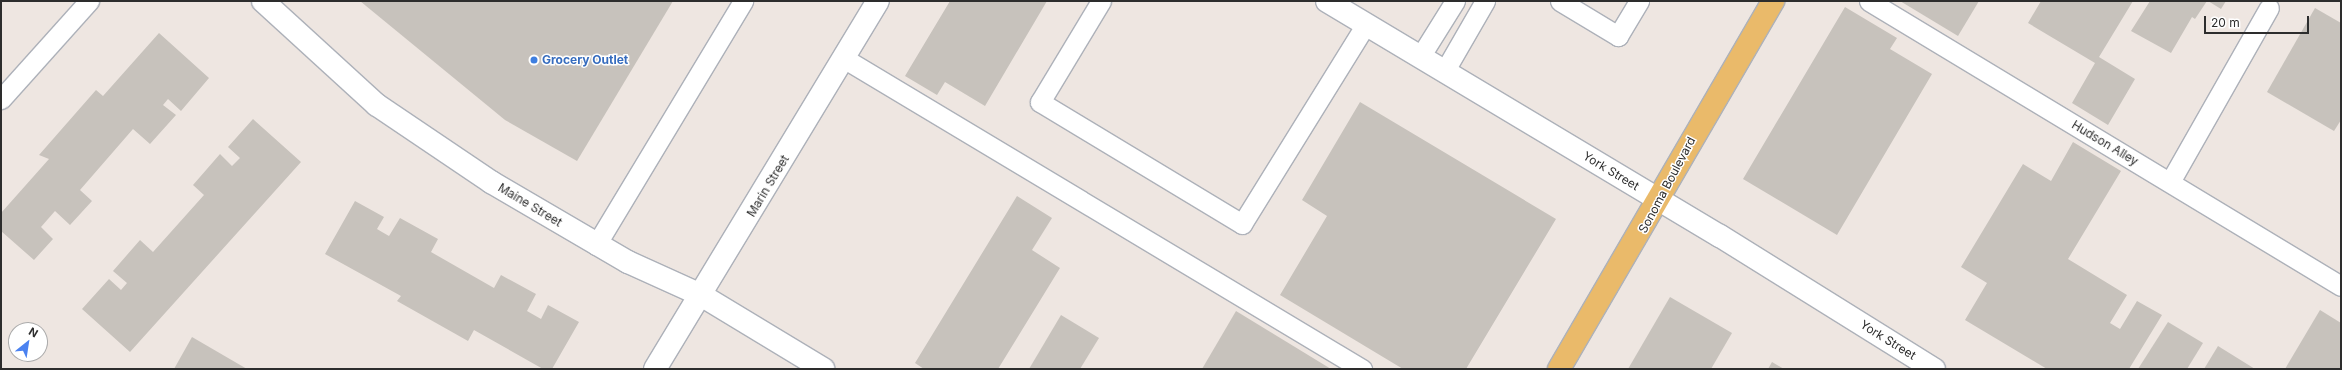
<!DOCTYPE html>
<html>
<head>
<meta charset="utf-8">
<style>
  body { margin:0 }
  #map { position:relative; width:2342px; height:370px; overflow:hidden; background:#eee6e1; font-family:Inter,sans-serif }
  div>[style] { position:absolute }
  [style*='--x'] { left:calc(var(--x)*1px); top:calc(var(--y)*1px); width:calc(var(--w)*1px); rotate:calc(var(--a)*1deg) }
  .building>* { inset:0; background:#c7c2bc }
  .roads { filter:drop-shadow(1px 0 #adb1b9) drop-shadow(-1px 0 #adb1b9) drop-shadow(0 1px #adb1b9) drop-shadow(0 -1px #adb1b9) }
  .lane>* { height:19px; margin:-9.5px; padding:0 9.5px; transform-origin:9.5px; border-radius:9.5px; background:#fff }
  .street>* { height:22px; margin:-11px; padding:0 11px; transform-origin:11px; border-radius:11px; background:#fff }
  .secondary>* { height:22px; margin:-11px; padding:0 11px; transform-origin:11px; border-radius:11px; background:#fff }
  .primary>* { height:22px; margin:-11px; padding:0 11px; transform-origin:11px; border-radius:11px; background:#eaba6a }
  .dots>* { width:11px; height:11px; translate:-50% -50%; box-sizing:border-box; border:2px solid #fff; border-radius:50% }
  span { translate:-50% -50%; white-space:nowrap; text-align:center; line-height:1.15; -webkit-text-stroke:3px #fff; paint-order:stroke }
  .shop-label { font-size:12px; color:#366cbe; font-weight:700 }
  .left { translate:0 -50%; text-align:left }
  .street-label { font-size:12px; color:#2d2d2d }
  .frame { position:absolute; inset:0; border:2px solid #2d2d2d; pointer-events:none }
  .north { position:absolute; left:8px; top:322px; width:40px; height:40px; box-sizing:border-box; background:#fff; border:1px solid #ababab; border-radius:50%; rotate:30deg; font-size:11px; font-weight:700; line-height:16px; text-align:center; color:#2d2d2d }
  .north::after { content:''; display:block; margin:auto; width:14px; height:18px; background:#4b82f0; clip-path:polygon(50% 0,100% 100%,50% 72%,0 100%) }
  .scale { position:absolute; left:2204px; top:16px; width:105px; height:18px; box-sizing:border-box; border:2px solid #2d2d2d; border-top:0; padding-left:5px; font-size:12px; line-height:14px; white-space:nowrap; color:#2d2d2d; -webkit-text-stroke:3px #fff; paint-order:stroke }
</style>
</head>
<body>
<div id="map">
  <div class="building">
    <i style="clip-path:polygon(360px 1px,673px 1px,577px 161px,505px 120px)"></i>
    <i style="clip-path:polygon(950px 1px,1047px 1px,985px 106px,945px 82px,937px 95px,905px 76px)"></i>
    <i style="clip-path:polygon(1900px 1px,1979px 1px,1958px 36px)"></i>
    <i style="clip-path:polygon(2041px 1px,2133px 1px,2099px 57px,2135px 79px,2108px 125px,2072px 103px,2095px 63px,2028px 23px)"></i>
    <i style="clip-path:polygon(2150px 1px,2207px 1px,2195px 19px,2192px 17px,2171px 53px,2131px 31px)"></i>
    <i style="clip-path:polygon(2208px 1px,2226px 1px,2221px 9px)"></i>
    <i style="clip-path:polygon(1845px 7px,1897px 38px,1890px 49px,1932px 74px,1837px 235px,1743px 179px)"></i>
    <i style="clip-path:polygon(2315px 8px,2341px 23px,2341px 120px,2334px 131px,2267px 92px)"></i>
    <i style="clip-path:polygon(159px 33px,209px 78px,181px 111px,168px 99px,163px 105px,176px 115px,150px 144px,133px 129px,80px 190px,92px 201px,70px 225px,55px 211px,41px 227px,53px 239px,34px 260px,1px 231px,1px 213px,49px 159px,39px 155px,96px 90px,103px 96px)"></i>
    <i style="clip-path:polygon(1360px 102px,1556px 219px,1466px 369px,1403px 369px,1280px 295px,1327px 216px,1302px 200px)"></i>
    <i style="clip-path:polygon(253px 119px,301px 162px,130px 352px,82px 309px,109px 279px,121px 290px,127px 283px,113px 271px,140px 240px,153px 252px,204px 195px,193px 185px,220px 154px,232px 166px,240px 158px,228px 147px)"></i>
    <i style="clip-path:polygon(2073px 142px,2121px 171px,2068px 259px,2127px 295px,2110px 323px,2120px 329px,2137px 301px,2162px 315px,2129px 369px,2047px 369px,1965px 320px,1987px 283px,1961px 267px,2023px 164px,2051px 181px)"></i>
    <i style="clip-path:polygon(1017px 196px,1052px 218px,1032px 250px,1060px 268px,998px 369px,924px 369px,915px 363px)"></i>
    <i style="clip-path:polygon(355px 201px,384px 217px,377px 229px,382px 232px,389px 236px,400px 218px,438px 239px,431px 252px,494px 288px,501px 275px,536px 294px,527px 311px,541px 319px,548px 305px,579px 322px,552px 369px,543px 369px,474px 330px,468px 341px,397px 301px,401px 296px,325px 254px)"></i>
    <i style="clip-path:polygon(1670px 297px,1732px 333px,1711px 369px,1628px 369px)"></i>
    <i style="clip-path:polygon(2320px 310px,2341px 323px,2341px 369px,2285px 369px)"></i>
    <i style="clip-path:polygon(1236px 311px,1331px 369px,1202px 369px)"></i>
    <i style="clip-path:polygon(1061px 315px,1099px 338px,1080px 369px,1029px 369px)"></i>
    <i style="clip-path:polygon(2168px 322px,2203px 343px,2187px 369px,2138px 369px)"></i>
    <i style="clip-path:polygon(192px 337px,247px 369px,174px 369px)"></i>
    <i style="clip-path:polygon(2218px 346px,2255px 369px,2204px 369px)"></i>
    <i style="clip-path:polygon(1772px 362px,1784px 369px,1768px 369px)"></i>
  </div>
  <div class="roads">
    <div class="lane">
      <i style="--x:1101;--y:1;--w:118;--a:121.1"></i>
      <i style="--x:1040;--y:102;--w:236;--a:31.1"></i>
      <i style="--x:1242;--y:224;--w:235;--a:-58.2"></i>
      <i style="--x:1560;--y:1;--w:68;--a:31.1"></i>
      <i style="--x:1618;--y:36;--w:41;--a:-59"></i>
      <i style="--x:1869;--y:1;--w:551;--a:31.12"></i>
      <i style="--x:1420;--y:57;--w:66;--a:-58"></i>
      <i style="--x:845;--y:59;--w:603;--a:30.95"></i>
      <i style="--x:1444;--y:72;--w:82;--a:-60"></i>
      <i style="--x:1;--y:99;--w:132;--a:-48.1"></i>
      <i style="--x:2170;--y:182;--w:200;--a:-60.4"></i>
      <i style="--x:596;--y:245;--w:285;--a:-58.9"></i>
    </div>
    <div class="street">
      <i style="--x:1327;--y:1;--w:458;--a:30.9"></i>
      <i style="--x:1720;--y:236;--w:252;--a:31.9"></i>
      <i style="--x:655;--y:369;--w:430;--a:-58.8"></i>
    </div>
    <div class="secondary">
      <i style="--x:263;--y:1;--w:154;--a:42.4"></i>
      <i style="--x:377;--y:105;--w:138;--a:34"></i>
      <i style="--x:491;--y:182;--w:159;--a:30.3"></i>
      <i style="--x:628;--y:262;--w:80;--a:24.3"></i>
      <i style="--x:701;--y:295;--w:143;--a:31.2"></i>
    </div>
    <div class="primary">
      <i style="--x:1559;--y:369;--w:426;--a:-59.8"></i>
    </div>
  </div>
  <div class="dots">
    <i style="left:534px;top:60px;background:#3f7fe0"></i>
  </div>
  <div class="shop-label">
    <span class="left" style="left:542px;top:60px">Grocery Outlet</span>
  </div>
  <div class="street-label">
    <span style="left:2105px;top:143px;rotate:31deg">Hudson Alley</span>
    <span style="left:1611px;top:171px;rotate:31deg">York Street</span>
    <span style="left:1667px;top:185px;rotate:-62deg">Sonoma Boulevard</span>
    <span style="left:768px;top:186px;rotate:-59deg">Marin Street</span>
    <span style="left:530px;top:205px;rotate:31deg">Maine Street</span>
    <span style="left:1888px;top:340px;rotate:32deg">York Street</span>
  </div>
  <div class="frame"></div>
  <div class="north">N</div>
  <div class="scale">20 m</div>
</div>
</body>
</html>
